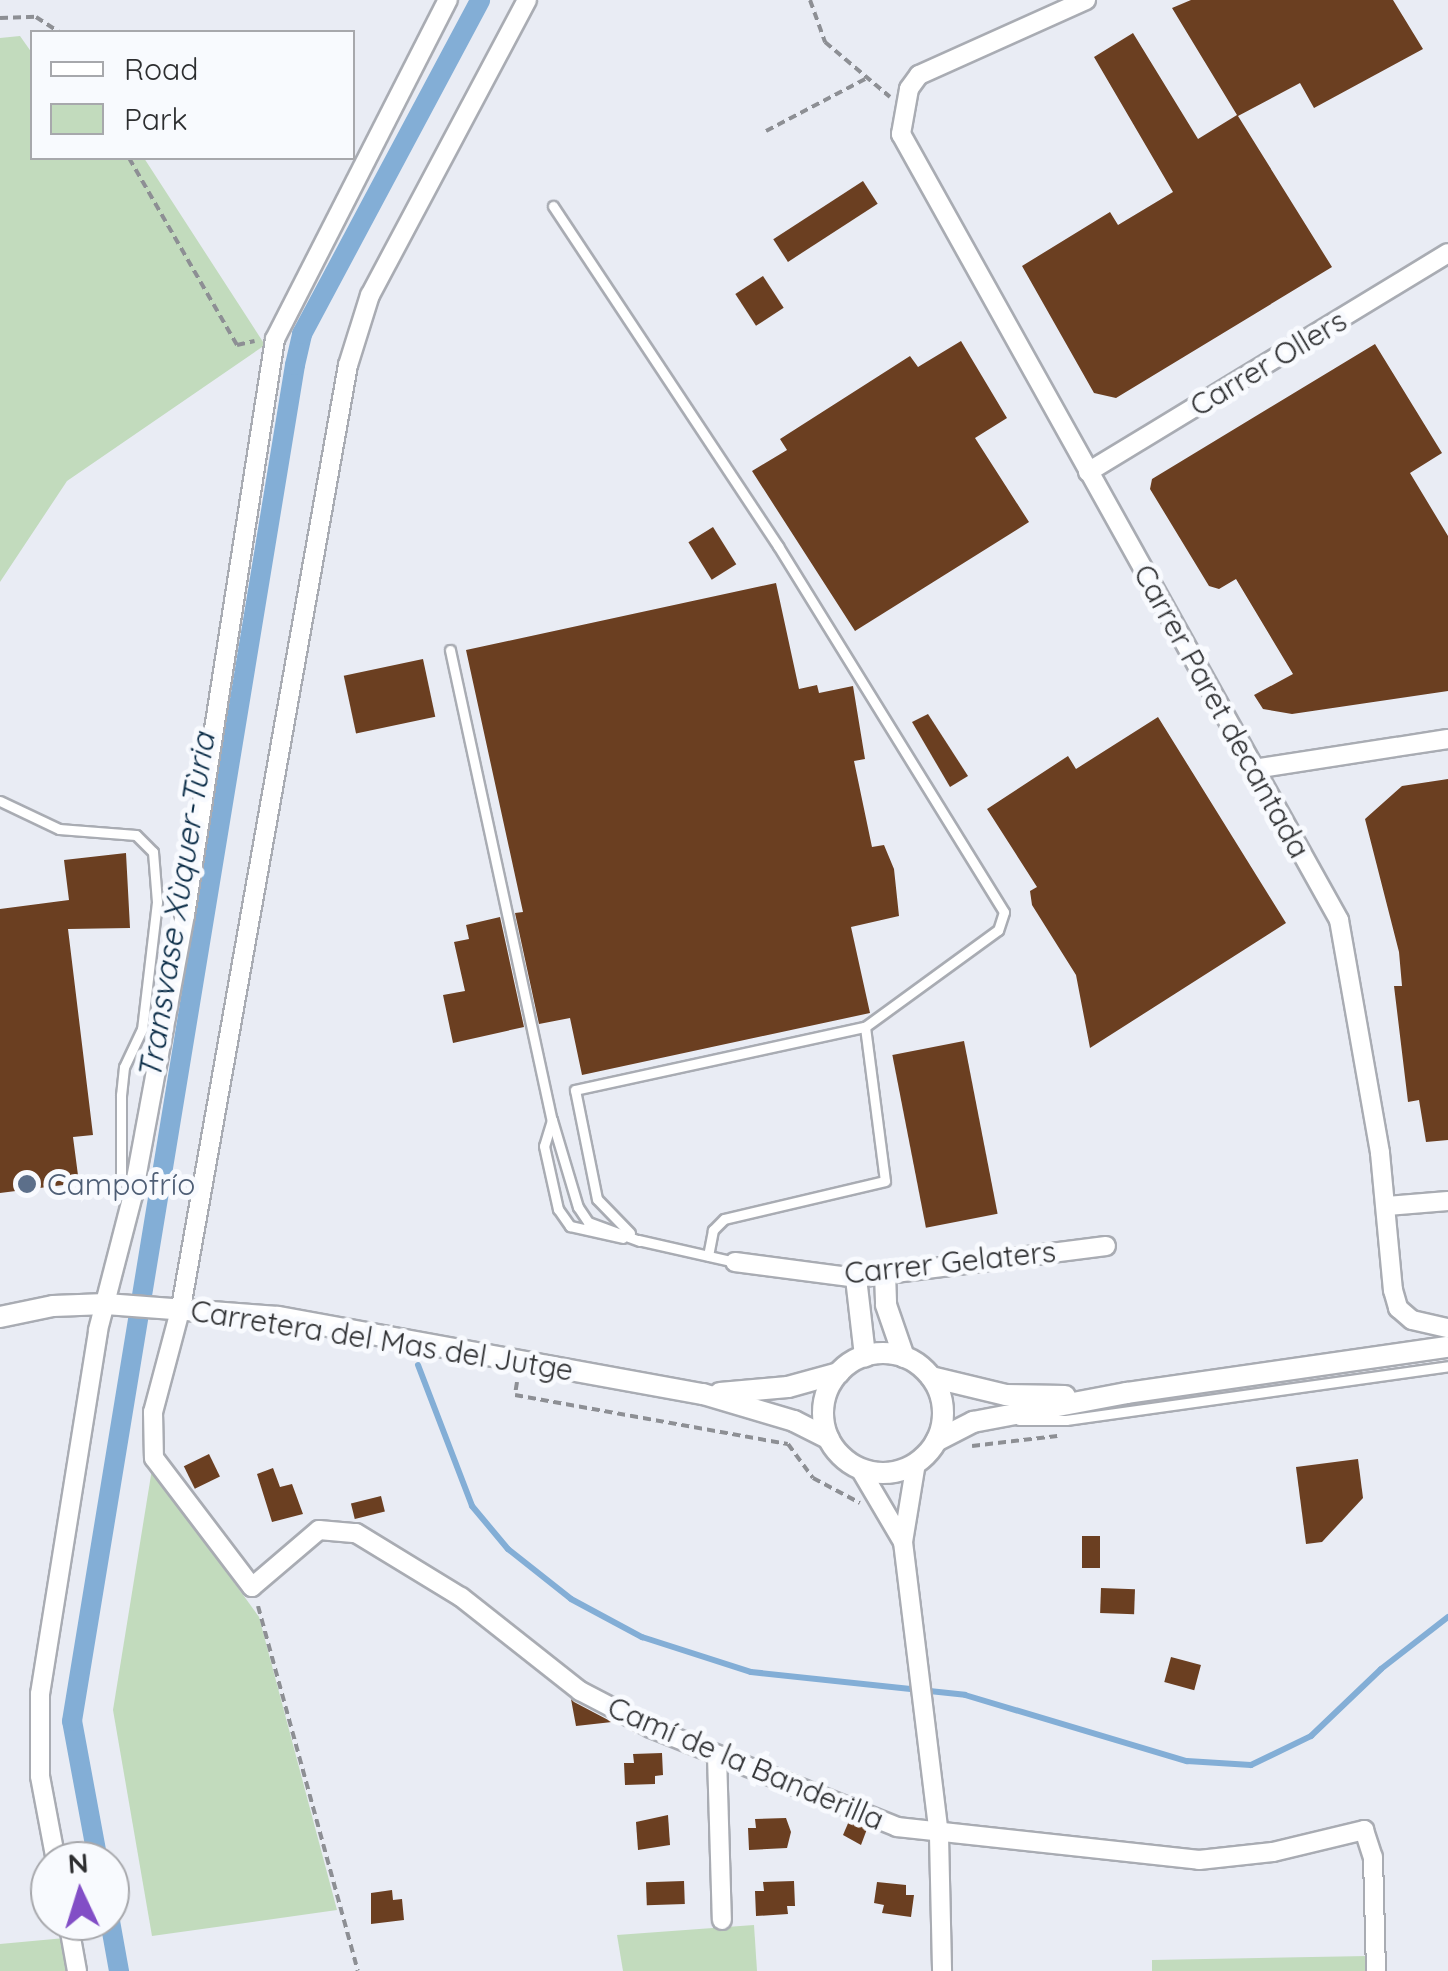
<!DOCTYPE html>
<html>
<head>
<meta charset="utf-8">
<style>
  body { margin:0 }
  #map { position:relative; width:1448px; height:1971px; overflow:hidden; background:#e9ecf4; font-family:Quicksand,sans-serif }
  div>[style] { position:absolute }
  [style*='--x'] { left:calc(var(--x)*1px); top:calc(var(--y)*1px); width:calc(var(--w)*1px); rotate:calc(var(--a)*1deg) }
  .green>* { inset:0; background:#c2dbbd }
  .stream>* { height:6px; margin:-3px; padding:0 3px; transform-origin:3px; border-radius:3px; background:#83aed6 }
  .canal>* { height:20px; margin:-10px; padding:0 10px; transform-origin:10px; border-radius:10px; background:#83aed6 }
  .building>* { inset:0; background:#6b3f21; transform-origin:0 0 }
  .path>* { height:4px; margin-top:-2px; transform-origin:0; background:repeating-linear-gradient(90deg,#8d8f94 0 8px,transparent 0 13px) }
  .roads { filter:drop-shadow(2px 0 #a9acb3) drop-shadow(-2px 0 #a9acb3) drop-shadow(0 2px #a9acb3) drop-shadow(0 -2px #a9acb3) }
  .service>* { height:9px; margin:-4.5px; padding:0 4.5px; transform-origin:4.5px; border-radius:4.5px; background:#fff }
  .minor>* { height:18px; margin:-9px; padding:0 9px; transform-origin:9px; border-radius:9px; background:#fff }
  .tertiary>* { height:20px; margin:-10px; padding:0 10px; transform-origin:10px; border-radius:10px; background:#fff }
  .tertiary>.ring { margin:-10px; padding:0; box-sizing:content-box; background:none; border:20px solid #fff; border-radius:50% }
  .dots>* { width:28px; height:28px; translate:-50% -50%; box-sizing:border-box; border:5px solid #f8fafe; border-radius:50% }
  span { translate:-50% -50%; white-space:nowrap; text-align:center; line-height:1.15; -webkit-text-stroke:10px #f8fafe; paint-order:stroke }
  .street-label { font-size:30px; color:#2d2e30 }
  .service-label { font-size:30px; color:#4e5e75 }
  .left { translate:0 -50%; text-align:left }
  .water-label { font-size:32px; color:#092b46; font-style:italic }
  .legend { position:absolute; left:30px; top:30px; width:325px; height:130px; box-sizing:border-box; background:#f8fafe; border:2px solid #a7a8ac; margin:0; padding:12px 18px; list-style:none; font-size:30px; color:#2d2e30 }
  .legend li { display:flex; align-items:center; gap:20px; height:50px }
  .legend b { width:50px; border:2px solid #a7a8ac }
  .north { position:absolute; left:30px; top:1841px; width:100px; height:100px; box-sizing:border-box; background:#f8fafe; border:2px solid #a7a8ac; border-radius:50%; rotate:356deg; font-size:28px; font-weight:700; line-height:40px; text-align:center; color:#2d2e30 }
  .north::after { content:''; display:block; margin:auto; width:35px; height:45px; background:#824ec6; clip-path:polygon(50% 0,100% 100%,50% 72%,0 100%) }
</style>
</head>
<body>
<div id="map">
  <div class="green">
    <i style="clip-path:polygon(20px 36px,32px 53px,32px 158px,144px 158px,265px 345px,67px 481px,0 582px,0 38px)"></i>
    <i style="clip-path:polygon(152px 1469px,259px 1617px,337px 1910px,152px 1936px,113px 1710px)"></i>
    <i style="clip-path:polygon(754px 1925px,757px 1971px,623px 1971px,617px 1935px)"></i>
    <i style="clip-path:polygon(65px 1938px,71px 1971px,0 1971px,0 1944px)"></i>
    <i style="clip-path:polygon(1368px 1956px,1369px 1971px,1152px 1971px,1152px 1960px)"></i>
  </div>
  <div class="stream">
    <i style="--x:418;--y:1365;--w:151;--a:69"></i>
    <i style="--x:472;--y:1506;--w:56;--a:50.1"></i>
    <i style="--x:508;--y:1549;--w:80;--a:38.4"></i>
    <i style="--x:571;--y:1599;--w:81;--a:28.2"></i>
    <i style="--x:642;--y:1637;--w:114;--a:17.8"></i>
    <i style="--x:751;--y:1672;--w:215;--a:6.1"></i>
    <i style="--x:965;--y:1695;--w:232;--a:16.6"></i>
    <i style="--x:1187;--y:1761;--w:64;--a:3.6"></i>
    <i style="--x:1251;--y:1765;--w:67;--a:-25.8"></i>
    <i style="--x:1311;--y:1736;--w:97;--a:-43.7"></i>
    <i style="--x:1381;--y:1669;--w:85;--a:-37.8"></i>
  </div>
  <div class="canal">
    <i style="--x:98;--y:1861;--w:142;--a:-100.5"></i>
    <i style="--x:72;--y:1721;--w:1374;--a:-80.66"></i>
    <i style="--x:295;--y:365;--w:32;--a:-77"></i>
    <i style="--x:302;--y:334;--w:378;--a:-61.9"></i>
    <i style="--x:110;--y:1921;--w:51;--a:79.8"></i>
  </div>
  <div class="building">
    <i style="clip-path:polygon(1191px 0,1393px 0,1423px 49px,1314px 108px,1300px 83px,1238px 116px,1332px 267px,1116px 398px,1094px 393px,1022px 266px,1110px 212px,1118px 225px,1173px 192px,1094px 57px,1133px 33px,1198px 139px,1237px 115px,1172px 8px)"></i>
    <i style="left:863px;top:181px;width:27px;height:107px;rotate:57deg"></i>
    <i style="left:763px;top:276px;width:38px;height:33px;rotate:57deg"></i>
    <i style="clip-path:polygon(961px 341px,1007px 418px,975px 438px,1029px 522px,855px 631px,752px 471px,787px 450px,780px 439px,910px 356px,918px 367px)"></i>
    <i style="clip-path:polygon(1375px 344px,1442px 453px,1410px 473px,1448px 536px,1448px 691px,1292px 714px,1263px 709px,1254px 695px,1293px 674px,1236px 579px,1219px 589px,1209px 586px,1150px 489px,1152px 479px)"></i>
    <i style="left:713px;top:527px;width:44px;height:29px;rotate:58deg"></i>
    <i style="clip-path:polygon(776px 583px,799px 689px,817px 685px,819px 693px,853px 686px,865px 759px,854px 761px,872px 847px,884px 845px,894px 869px,899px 916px,851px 927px,870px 1013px,582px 1075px,570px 1018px,539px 1024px,515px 913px,523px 912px,466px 650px)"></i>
    <i style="left:423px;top:659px;width:59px;height:81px;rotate:78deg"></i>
    <i style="clip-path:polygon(928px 714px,968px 776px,950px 787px,912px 722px)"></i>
    <i style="clip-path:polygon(1158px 717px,1286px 923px,1090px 1048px,1076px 975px,1032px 905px,1030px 891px,1037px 887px,987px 809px,1068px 756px,1076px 769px)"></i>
    <i style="clip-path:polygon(1448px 779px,1448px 1140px,1426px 1142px,1419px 1100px,1408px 1102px,1394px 986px,1402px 986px,1399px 952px,1365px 819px,1402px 786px)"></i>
    <i style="clip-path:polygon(126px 853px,130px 928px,68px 929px,93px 1135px,73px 1137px,79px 1183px,0 1193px,0 909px,69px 900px,64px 860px)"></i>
    <i style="clip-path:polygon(500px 917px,524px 1027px,453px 1043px,443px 995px,465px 991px,454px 942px,469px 939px,466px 925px)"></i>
    <i style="left:964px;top:1041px;width:176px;height:73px;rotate:79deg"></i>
    <i style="left:209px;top:1454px;width:25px;height:28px;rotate:64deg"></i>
    <i style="clip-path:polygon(1358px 1459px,1363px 1498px,1322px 1542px,1306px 1544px,1296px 1467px)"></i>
    <i style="clip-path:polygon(273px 1468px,280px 1487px,292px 1484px,303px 1514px,272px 1522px,257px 1474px)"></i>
    <i style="left:381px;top:1496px;width:16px;height:31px;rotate:76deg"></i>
    <i style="left:1082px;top:1536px;width:18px;height:32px"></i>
    <i style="left:1101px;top:1588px;width:34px;height:25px;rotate:2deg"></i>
    <i style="left:1171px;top:1657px;width:31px;height:26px;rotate:15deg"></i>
    <i style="clip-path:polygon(571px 1699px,574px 1702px,612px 1722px,576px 1726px)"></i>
    <i style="clip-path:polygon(662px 1753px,663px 1775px,655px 1776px,655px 1784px,625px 1785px,624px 1763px,634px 1763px,633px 1754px)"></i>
    <i style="clip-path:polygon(668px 1815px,670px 1845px,638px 1850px,636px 1822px)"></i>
    <i style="clip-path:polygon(786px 1818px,791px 1832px,787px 1848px,749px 1850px,748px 1828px,756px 1828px,755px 1819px)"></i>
    <i style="clip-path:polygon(849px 1821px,867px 1829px,861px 1845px,843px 1835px)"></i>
    <i style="left:684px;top:1881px;width:23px;height:38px;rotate:88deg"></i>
    <i style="clip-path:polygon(794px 1881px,795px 1906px,787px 1906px,788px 1914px,756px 1916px,755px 1891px,764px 1891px,763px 1882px)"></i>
    <i style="clip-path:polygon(877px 1882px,906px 1885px,906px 1895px,914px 1895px,911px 1917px,882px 1913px,884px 1905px,874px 1903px)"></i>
    <i style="clip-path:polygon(392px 1890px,393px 1900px,402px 1899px,404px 1920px,371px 1924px,371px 1893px)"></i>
  </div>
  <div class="path">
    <i style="--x:810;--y:0;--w:45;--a:70.3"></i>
    <i style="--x:825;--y:42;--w:85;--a:40.2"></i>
    <i style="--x:0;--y:18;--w:36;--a:-2"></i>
    <i style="--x:36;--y:17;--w:27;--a:33"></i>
    <i style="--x:766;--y:131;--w:112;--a:-27.7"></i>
    <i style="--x:129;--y:158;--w:216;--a:60"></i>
    <i style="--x:237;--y:345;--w:18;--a:-13"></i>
    <i style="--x:517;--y:1382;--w:13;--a:99"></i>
    <i style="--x:515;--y:1395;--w:277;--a:10.2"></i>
    <i style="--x:788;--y:1444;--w:42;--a:53.7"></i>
    <i style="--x:813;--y:1478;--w:53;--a:28"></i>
    <i style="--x:972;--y:1446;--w:86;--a:-6.7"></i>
    <i style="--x:258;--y:1606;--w:378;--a:74.7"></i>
  </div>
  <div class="roads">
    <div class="service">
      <i style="--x:553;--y:206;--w:408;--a:56.5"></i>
      <i style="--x:778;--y:546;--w:430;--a:58.3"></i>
      <i style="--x:1004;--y:912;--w:19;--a:108"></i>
      <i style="--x:998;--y:930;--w:165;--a:143.9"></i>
      <i style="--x:865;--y:1027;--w:155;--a:82.6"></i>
      <i style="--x:885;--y:1181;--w:165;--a:166.7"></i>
      <i style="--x:724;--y:1219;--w:16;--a:135"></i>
      <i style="--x:713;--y:1230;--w:26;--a:101"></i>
      <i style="--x:450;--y:650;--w:481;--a:77.8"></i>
      <i style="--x:552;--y:1120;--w:91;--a:73.4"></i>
      <i style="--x:578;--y:1207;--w:18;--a:56"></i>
      <i style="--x:588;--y:1222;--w:55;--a:20.1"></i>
      <i style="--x:0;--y:801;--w:65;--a:25.4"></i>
      <i style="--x:59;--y:829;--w:77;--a:4.5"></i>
      <i style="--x:136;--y:835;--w:24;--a:45"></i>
      <i style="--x:153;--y:852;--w:50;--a:85.4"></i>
      <i style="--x:157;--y:902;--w:128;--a:96.7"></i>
      <i style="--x:142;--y:1029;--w:42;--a:115.3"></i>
      <i style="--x:124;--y:1067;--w:28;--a:96"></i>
      <i style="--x:121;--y:1095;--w:81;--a:90"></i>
      <i style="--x:121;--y:1176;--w:20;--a:57"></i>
      <i style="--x:552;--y:1120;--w:27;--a:107"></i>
      <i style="--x:544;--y:1146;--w:65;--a:77.5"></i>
      <i style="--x:558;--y:1209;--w:21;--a:55"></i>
      <i style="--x:570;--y:1226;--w:54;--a:12.8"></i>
      <i style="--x:630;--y:1233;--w:47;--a:-134.1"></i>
      <i style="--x:597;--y:1199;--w:111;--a:-101.4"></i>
      <i style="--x:575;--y:1090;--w:297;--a:-12.3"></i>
      <i style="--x:638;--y:1240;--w:99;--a:12.8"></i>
      <i style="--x:1019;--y:1420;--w:47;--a:0"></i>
      <i style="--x:1066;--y:1420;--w:386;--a:-8"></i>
    </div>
    <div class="minor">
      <i style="--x:527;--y:0;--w:334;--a:118"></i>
      <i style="--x:370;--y:295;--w:73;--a:107.4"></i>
      <i style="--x:348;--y:365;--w:957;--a:100.05"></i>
      <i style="--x:181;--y:1307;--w:109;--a:104.9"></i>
      <i style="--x:153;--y:1412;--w:46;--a:88.8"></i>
      <i style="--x:154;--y:1458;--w:162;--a:52.8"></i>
      <i style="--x:252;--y:1587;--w:88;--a:-40.4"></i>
      <i style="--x:319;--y:1530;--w:37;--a:5"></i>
      <i style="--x:356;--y:1533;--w:123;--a:31.4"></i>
      <i style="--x:461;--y:1597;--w:152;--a:38.3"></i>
      <i style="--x:580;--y:1691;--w:80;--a:27.5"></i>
      <i style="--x:651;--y:1728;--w:265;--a:21.9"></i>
      <i style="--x:897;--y:1827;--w:304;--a:6.2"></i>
      <i style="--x:1199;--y:1860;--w:74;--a:-6.2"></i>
      <i style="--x:1273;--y:1852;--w:94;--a:-13.6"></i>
      <i style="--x:1364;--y:1830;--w:28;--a:72"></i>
      <i style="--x:1373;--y:1857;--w:114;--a:88.5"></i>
      <i style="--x:1086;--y:0;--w:183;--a:155.8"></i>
      <i style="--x:919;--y:75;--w:17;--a:126"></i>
      <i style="--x:909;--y:89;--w:46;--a:100.1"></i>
      <i style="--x:901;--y:134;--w:900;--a:60.87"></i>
      <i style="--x:1339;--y:920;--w:237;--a:80"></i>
      <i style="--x:1380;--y:1153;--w:138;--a:84.6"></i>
      <i style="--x:1393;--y:1290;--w:19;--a:74"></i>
      <i style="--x:1398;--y:1308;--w:18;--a:41"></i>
      <i style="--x:1412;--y:1320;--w:37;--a:13"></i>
      <i style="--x:1088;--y:472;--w:421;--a:-31.3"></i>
      <i style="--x:1254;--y:769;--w:196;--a:-8.8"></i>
      <i style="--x:1387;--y:1206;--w:61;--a:-4.7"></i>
      <i style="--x:735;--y:1262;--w:122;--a:7.5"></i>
      <i style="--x:856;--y:1278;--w:252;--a:-7.3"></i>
      <i style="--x:860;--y:1469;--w:85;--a:59.5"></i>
      <i style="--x:903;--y:1542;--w:80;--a:-80.7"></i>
      <i style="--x:903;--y:1542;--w:296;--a:83"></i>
      <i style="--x:939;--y:1836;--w:135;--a:88.7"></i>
      <i style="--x:717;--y:1756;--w:164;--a:88.3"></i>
      <i style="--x:56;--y:1861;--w:86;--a:-100.7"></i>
      <i style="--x:40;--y:1776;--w:82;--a:-90"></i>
      <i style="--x:40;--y:1694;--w:369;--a:-80.9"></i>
      <i style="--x:98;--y:1330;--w:139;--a:-75.5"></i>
      <i style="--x:133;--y:1195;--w:285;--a:-79.5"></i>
      <i style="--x:185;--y:915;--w:583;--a:-81.12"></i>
      <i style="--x:275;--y:339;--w:381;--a:-63"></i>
      <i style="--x:68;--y:1921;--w:51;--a:79.8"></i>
    </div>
    <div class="tertiary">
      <i style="--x:885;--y:1273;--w:32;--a:88"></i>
      <i style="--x:886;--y:1305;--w:55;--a:70.9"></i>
      <i style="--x:856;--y:1278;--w:79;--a:83.4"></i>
      <i style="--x:0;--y:1317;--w:54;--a:-11.7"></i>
      <i style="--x:53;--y:1306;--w:53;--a:-2.2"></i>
      <i style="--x:106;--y:1304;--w:172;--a:4.3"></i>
      <i style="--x:278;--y:1317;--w:432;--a:10.3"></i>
      <i style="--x:703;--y:1394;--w:95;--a:16.5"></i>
      <i style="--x:794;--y:1421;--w:39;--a:27"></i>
      <i class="ring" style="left:823px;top:1353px;width:100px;height:100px"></i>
      <i style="--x:931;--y:1377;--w:77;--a:13.5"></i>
      <i style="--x:1006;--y:1395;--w:59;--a:1"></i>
      <i style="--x:720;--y:1393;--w:68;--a:-5"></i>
      <i style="--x:788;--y:1387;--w:53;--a:-15.4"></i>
      <i style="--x:936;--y:1441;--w:42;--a:-27.2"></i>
      <i style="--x:973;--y:1422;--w:157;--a:-10.7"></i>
      <i style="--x:1127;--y:1393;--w:324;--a:-8.2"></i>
    </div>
  </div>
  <div class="dots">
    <i style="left:27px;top:1184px;background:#5c6f8a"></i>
  </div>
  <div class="street-label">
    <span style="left:1268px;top:363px;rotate:-31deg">Carrer Ollers</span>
    <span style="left:1222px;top:711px;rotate:61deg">Carrer Paret decantada</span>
    <span style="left:950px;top:1262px;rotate:-6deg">Carrer Gelaters</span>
    <span style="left:382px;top:1340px;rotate:9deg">Carretera del Mas del Jutge</span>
    <span style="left:746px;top:1763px;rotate:23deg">Camí de la Banderilla</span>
  </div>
  <div class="service-label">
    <span class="left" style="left:47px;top:1184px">Campofrío</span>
  </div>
  <div class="water-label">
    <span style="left:176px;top:906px;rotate:-81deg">Transvase Xùquer-Tùria</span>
  </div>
  <ul class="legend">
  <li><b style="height:12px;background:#fff"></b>Road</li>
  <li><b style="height:28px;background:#c2dbbd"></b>Park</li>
  </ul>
  <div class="north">N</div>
</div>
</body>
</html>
